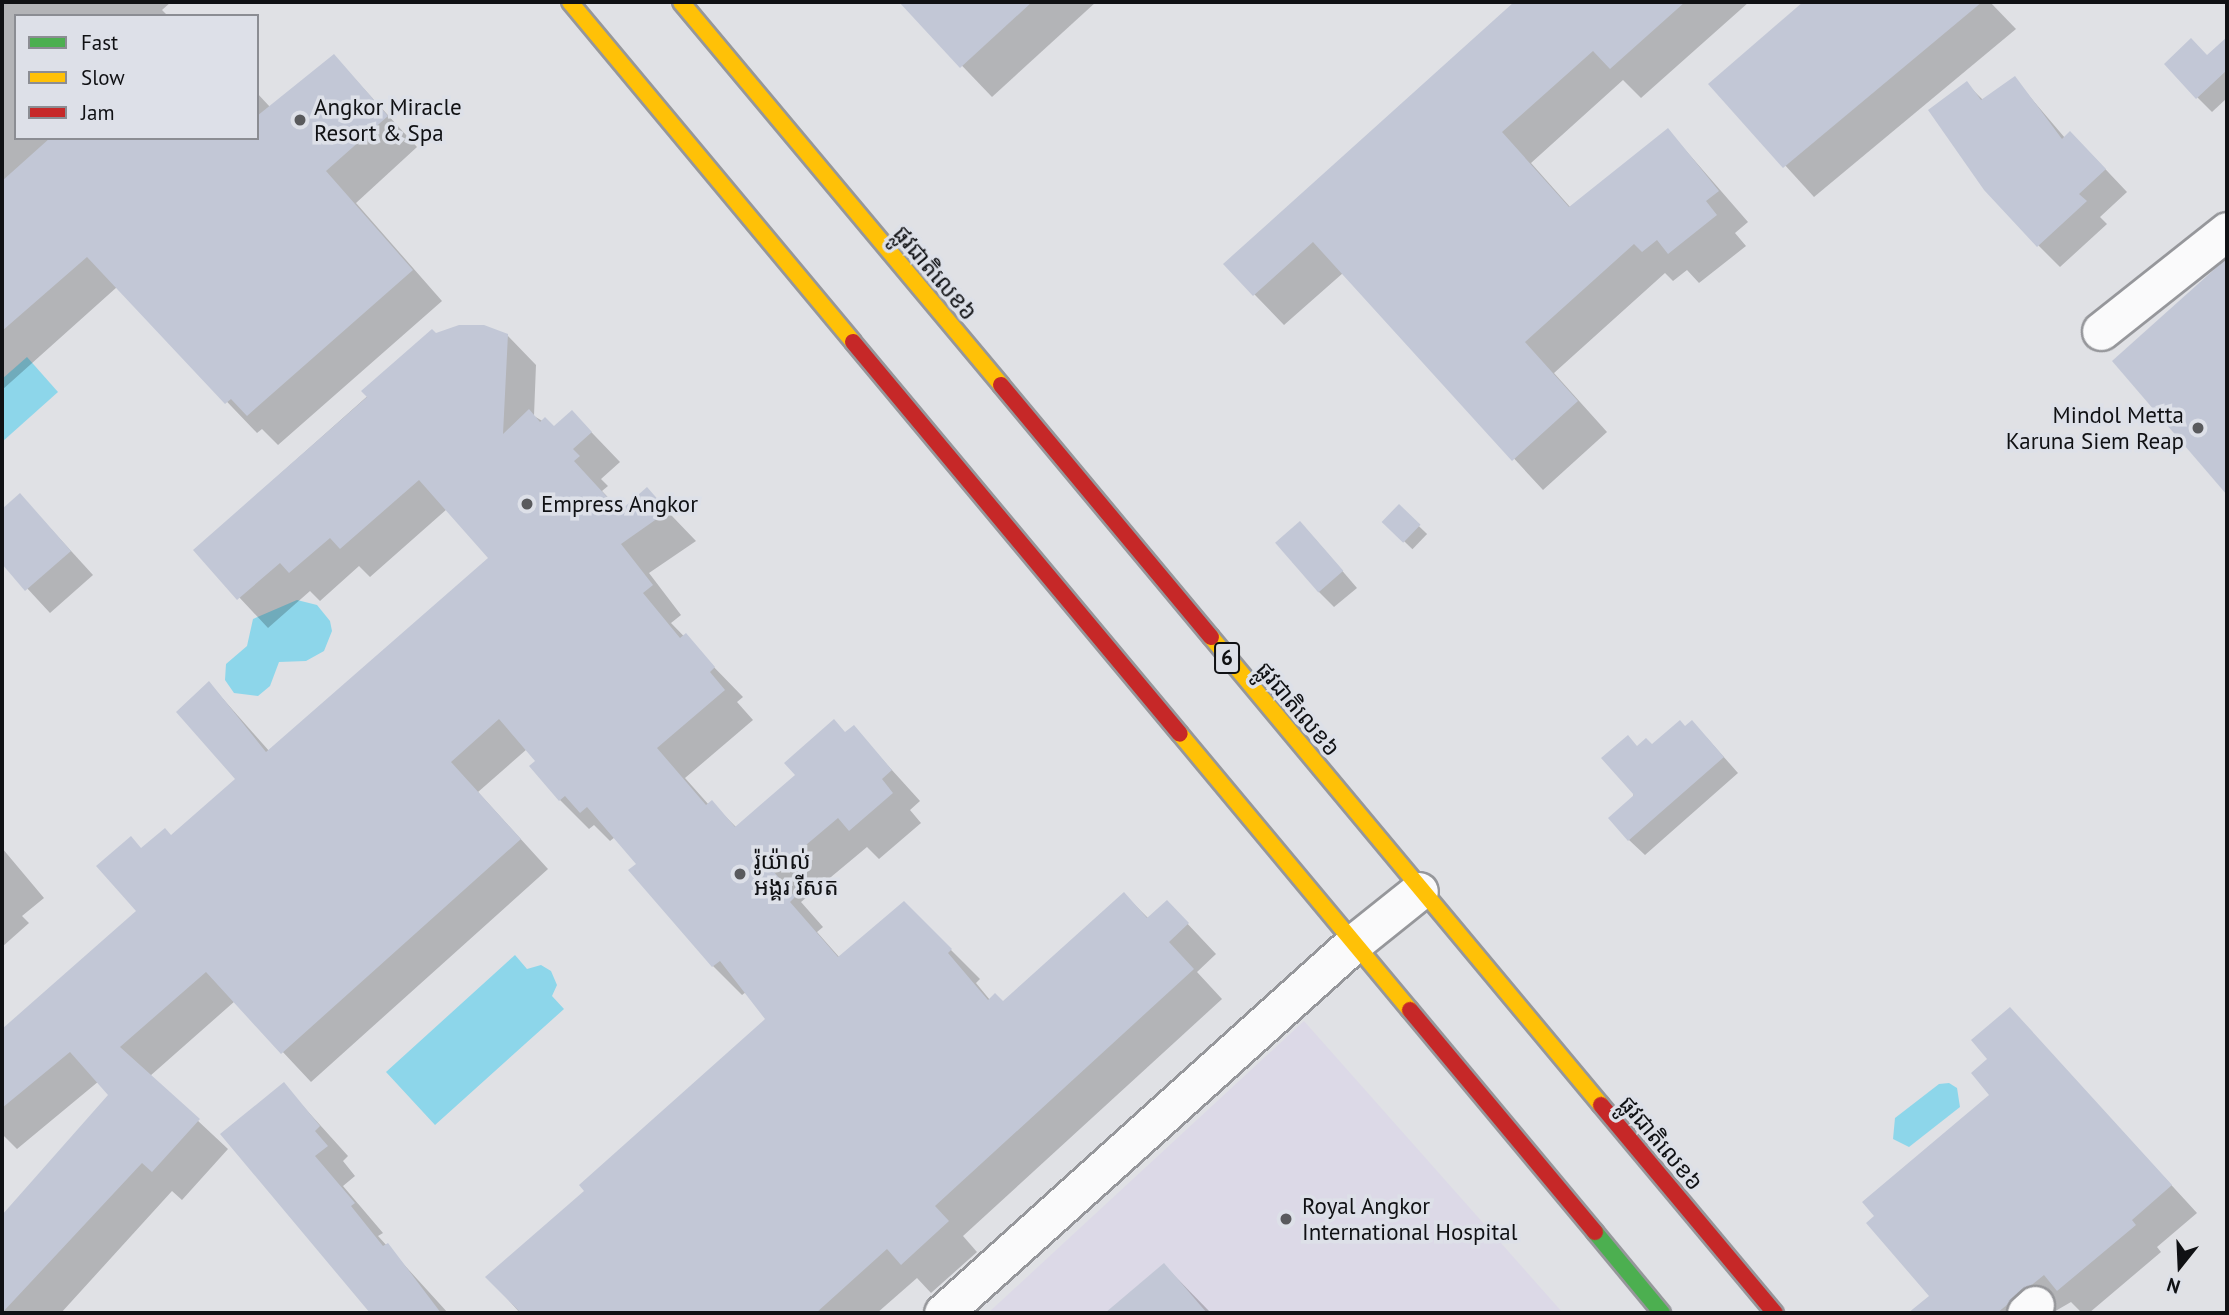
<!DOCTYPE html>
<html>
<head>
<meta charset="utf-8">
<style>
  body { margin:0 }
  #map { position:relative; width:2229px; height:1315px; overflow:hidden; background:#e0e1e5; font-family:"PT Sans","Noto Sans Khmer",sans-serif }
  div>[style] { position:absolute }
  [style*='--x'] { left:calc(var(--x)*1px); top:calc(var(--y)*1px); width:calc(var(--w)*1px); rotate:calc(var(--a)*1deg) }
  .medical>* { inset:0; background:#dcd9e7 }
  .water>* { inset:0; background:#8dd6ea }
  .shadow>* { inset:0; background:#0003; transform-origin:0 0 }
  .building>* { inset:0; background:#c2c7d6; transform-origin:0 0 }
  .roads { filter:drop-shadow(2px 0 #96979b) drop-shadow(-2px 0 #96979b) drop-shadow(0 2px #96979b) drop-shadow(0 -2px #96979b) }
  .street>* { height:37px; margin:-18.5px; padding:0 18.5px; transform-origin:18.5px; border-radius:18.5px; background:#fafafb }
  .fast>* { height:16px; margin:-8px; padding:0 8px; transform-origin:8px; border-radius:8px; background:#4caf50 }
  .slow>* { height:16px; margin:-8px; padding:0 8px; transform-origin:8px; border-radius:8px; background:#ffc107 }
  .jam>* { height:16px; margin:-8px; padding:0 8px; transform-origin:8px; border-radius:8px; background:#c62828 }
  .dots>* { width:19px; height:19px; translate:-50% -50%; box-sizing:border-box; border:4px solid #dde0e8; border-radius:50% }
  span { translate:-50% -50%; white-space:nowrap; text-align:center; line-height:1.15; -webkit-text-stroke:7px #dde0e8; paint-order:stroke }
  .shield-label span { padding:2px 5px; background:#dde0e8; border:2px solid; border-radius:5px; -webkit-text-stroke-width:0 }
  .shield-label { font-size:21px; color:#101114; font-weight:700 }
  .poi-label { font-size:23px; color:#101114 }
  .left { translate:0 -50%; text-align:left }
  .right { translate:-100% -50%; text-align:right }
  .street-label { font-size:23px; color:#101114 }
  .frame { position:absolute; inset:0; border:4px solid #101114; pointer-events:none }
  .legend { position:absolute; left:14px; top:14px; width:245px; height:126px; box-sizing:border-box; background:#dde0e8; border:2px solid #8b8d93; margin:0; padding:9px 12px; list-style:none; font-size:21px; color:#101114 }
  .legend li { display:flex; align-items:center; gap:14px; height:35px }
  .legend b { width:35px; border:2px solid #8b8d93 }
  .north { position:absolute; left:2145px; top:1231px; width:70px; height:70px; -webkit-text-stroke:5px #dde0e8; paint-order:stroke; rotate:198deg; font-size:19px; font-weight:700; line-height:28px; text-align:center; color:#101114 }
  .north::after { content:''; display:block; margin:auto; width:24px; height:32px; background:#101114; clip-path:polygon(50% 0,100% 100%,50% 72%,0 100%) }
</style>
</head>
<body>
<div id="map">
  <div class="medical">
    <i style="clip-path:polygon(1304px 1021px,1563px 1313px,988px 1313px)"></i>
  </div>
  <div class="water">
    <i style="clip-path:polygon(27px 357px,58px 392px,2px 442px,2px 379px)"></i>
    <i style="clip-path:polygon(297px 600px,317px 605px,330px 621px,332px 631px,324px 651px,306px 661px,279px 662px,270px 686px,258px 696px,234px 693px,225px 680px,226px 664px,247px 646px,253px 619px)"></i>
    <i style="clip-path:polygon(515px 955px,527px 969px,541px 965px,551px 971px,557px 985px,552px 996px,564px 1009px,435px 1125px,386px 1072px)"></i>
    <i style="clip-path:polygon(1949px 1083px,1957px 1088px,1960px 1107px,1909px 1147px,1893px 1139px,1895px 1118px,1939px 1084px)"></i>
  </div>
  <div class="shadow">
    <i style="clip-path:polygon(2px 2px,171px 2px,162px 10px,168px 16px,16px 16px,16px 138px,257px 138px,257px 93px,270px 107px,334px 56px,417px 147px,356px 203px,442px 301px,278px 445px,262px 429px,257px 433px,117px 287px,2px 390px)"></i>
    <i style="clip-path:polygon(901px 2px,1096px 2px,992px 97px)"></i>
    <i style="clip-path:polygon(1517px 2px,1749px 2px,1641px 98px,1623px 80px,1531px 163px,1571px 208px,1668px 130px,1748px 222px,1735px 233px,1746px 246px,1699px 283px,1687px 270px,1673px 281px,1665px 273px,1554px 373px,1607px 432px,1543px 490px,1343px 273px,1284px 325px,1225px 264px)"></i>
    <i style="clip-path:polygon(1806px 2px,1990px 2px,2016px 29px,1814px 197px,1711px 84px)"></i>
    <i style="clip-path:polygon(2227px 39px,2227px 98px,2212px 112px,2197px 97px,2208px 57px)"></i>
    <i style="clip-path:polygon(2014px 78px,2065px 138px,2092px 155px,2127px 192px,2100px 217px,2107px 224px,2060px 267px,2038px 245px,1967px 84px,1984px 101px)"></i>
    <i style="clip-path:polygon(2227px 260px,2227px 492px,2114px 361px)"></i>
    <i style="clip-path:polygon(436px 335px,507px 335px,536px 365px,534px 416px,554px 428px,572px 412px,620px 462px,601px 479px,608px 486px,602px 491px,622px 512px,647px 490px,696px 541px,649px 573px,681px 615px,671px 623px,743px 697px,737px 702px,753px 720px,685px 778px,709px 805px,712px 803px,737px 828px,853px 727px,920px 801px,910px 810px,921px 823px,879px 859px,867px 847px,801px 902px,823px 927px,817px 932px,840px 958px,904px 903px,980px 979px,976px 983px,990px 1000px,1003px 1003px,1124px 894px,1149px 919px,1167px 902px,1216px 954px,1197px 972px,1222px 999px,963px 1236px,977px 1252px,931px 1293px,917px 1278px,877px 1313px,520px 1313px,488px 1277px,587px 1191px,768px 1019px,746px 992px,742px 995px,713px 966px,631px 870px,638px 864px,615px 837px,610px 841px,594px 825px,589px 829px,560px 800px,531px 767px,537px 761px,527px 749px,478px 792px,548px 869px,311px 1082px,235px 1001px,150px 1076px,228px 1149px,182px 1200px,172px 1191px,61px 1313px,2px 1313px,2px 1216px,111px 1095px,99px 1081px,17px 1149px,2px 1134px,2px 1032px,139px 911px,142px 850px,172px 837px,238px 779px,209px 683px,270px 752px,490px 559px,447px 509px,370px 577px,359px 566px,320px 601px,310px 591px,268px 628px,195px 550px)"></i>
    <i style="clip-path:polygon(20px 495px,93px 575px,50px 613px,2px 561px,2px 511px)"></i>
    <i style="left:1399px;top:507px;width:39px;height:21px;rotate:44deg"></i>
    <i style="clip-path:polygon(1315px 539px,1357px 588px,1334px 607px,1319px 592px)"></i>
    <i style="clip-path:polygon(1685px 728px,1707px 738px,1738px 773px,1645px 855px,1629px 840px,1638px 748px,1652px 746px)"></i>
    <i style="clip-path:polygon(2px 848px,44px 898px,22px 916px,29px 923px,2px 947px)"></i>
    <i style="clip-path:polygon(2010px 1009px,2197px 1213px,2157px 1247px,2161px 1252px,2089px 1313px,2082px 1313px,2071px 1302px,2052px 1313px,1910px 1313px,1931px 1296px,1992px 1095px,1989px 1059px)"></i>
    <i style="clip-path:polygon(284px 1085px,348px 1156px,343px 1161px,355px 1176px,343px 1186px,383px 1233px,378px 1236px,448px 1313px,373px 1313px,222px 1134px)"></i>
    <i style="clip-path:polygon(1164px 1265px,1211px 1313px,1108px 1313px)"></i>
  </div>
  <div class="building">
    <i style="clip-path:polygon(899px 2px,1032px 2px,960px 68px)"></i>
    <i style="clip-path:polygon(1514px 2px,1685px 2px,1610px 69px,1593px 51px,1502px 132px,1569px 207px,1668px 128px,1719px 191px,1706px 201px,1717px 215px,1668px 254px,1657px 240px,1642px 252px,1634px 244px,1525px 342px,1578px 401px,1512px 461px,1313px 242px,1253px 296px,1223px 264px)"></i>
    <i style="clip-path:polygon(1803px 2px,1982px 2px,1783px 168px,1708px 84px)"></i>
    <i style="clip-path:polygon(2227px 37px,2227px 70px,2196px 99px,2164px 64px,2191px 38px,2207px 55px)"></i>
    <i style="clip-path:polygon(334px 54px,388px 116px,326px 171px,413px 270px,247px 416px,231px 399px,225px 404px,87px 257px,2px 331px,2px 181px,50px 138px,257px 138px,257px 116px)"></i>
    <i style="clip-path:polygon(2015px 76px,2062px 139px,2070px 131px,2106px 169px,2079px 194px,2087px 201px,2037px 247px,1984px 190px,1928px 110px,1967px 81px,1981px 100px)"></i>
    <i style="clip-path:polygon(2227px 258px,2227px 495px,2112px 361px)"></i>
    <i style="clip-path:polygon(459px 325px,484px 325px,508px 334px,503px 434px,529px 409px,540px 422px,545px 417px,554px 426px,572px 410px,592px 432px,573px 449px,580px 456px,574px 461px,620px 511px,647px 487px,668px 511px,621px 544px,653px 585px,643px 593px,680px 638px,686px 633px,715px 667px,710px 672px,725px 690px,657px 748px,706px 805px,712px 800px,735px 827px,795px 775px,784px 763px,834px 719px,845px 732px,854px 725px,892px 770px,882px 779px,893px 793px,849px 831px,838px 818px,774px 872px,795px 897px,790px 902px,838px 957px,904px 901px,952px 949px,948px 953px,988px 1000px,995px 993px,1003px 1001px,1124px 892px,1147px 918px,1167px 900px,1189px 923px,1169px 942px,1194px 969px,935px 1206px,949px 1221px,901px 1265px,887px 1249px,816px 1313px,521px 1313px,485px 1277px,584px 1191px,579px 1185px,765px 1019px,720px 961px,712px 967px,628px 870px,636px 864px,587px 807px,580px 813px,565px 796px,559px 801px,529px 766px,535px 761px,499px 719px,451px 762px,521px 839px,281px 1054px,206px 972px,120px 1047px,200px 1119px,152px 1172px,142px 1163px,2px 1313px,2px 1215px,108px 1095px,70px 1052px,2px 1108px,2px 1029px,136px 911px,96px 866px,131px 836px,141px 848px,165px 828px,171px 835px,235px 779px,176px 712px,209px 681px,266px 752px,488px 558px,419px 480px,340px 549px,330px 538px,289px 573px,280px 563px,237px 600px,193px 550px,367px 397px,361px 391px,432px 329px,436px 333px)"></i>
    <i style="clip-path:polygon(20px 493px,71px 551px,25px 591px,2px 564px,2px 509px)"></i>
    <i style="left:1399px;top:504px;width:30px;height:25px;rotate:44deg"></i>
    <i style="left:1300px;top:521px;width:66px;height:33px;rotate:49deg"></i>
    <i style="clip-path:polygon(1680px 720px,1685px 726px,1692px 720px,1724px 757px,1628px 841px,1608px 818px,1634px 795px,1601px 758px,1628px 735px,1637px 746px,1646px 738px,1652px 744px)"></i>
    <i style="clip-path:polygon(2010px 1007px,2172px 1185px,2132px 1220px,2136px 1225px,2057px 1291px,2044px 1275px,1997px 1313px,1908px 1313px,1929px 1296px,1866px 1223px,1874px 1216px,1862px 1202px,1989px 1095px,1971px 1073px,1987px 1059px,1971px 1040px)"></i>
    <i style="clip-path:polygon(284px 1082px,320px 1126px,315px 1131px,328px 1146px,315px 1156px,355px 1203px,351px 1206px,383px 1246px,388px 1243px,441px 1313px,370px 1313px,220px 1134px)"></i>
    <i style="clip-path:polygon(1164px 1263px,1207px 1313px,1105px 1313px)"></i>
  </div>
  <div class="roads">
    <div class="street">
      <i style="--x:2101;--y:331;--w:161;--a:-38.4"></i>
      <i style="--x:943;--y:1313;--w:553;--a:-41.99"></i>
      <i style="--x:1354;--y:943;--w:83;--a:-38.7"></i>
      <i style="--x:2026;--y:1313;--w:12;--a:-42"></i>
    </div>
    <div class="fast">
      <i style="--x:1595;--y:1232;--w:105;--a:50.4"></i>
    </div>
    <div class="slow">
      <i style="--x:570;--y:2;--w:442;--a:50.2"></i>
      <i style="--x:681;--y:2;--w:499;--a:50.1"></i>
      <i style="--x:1211;--y:637;--w:609;--a:50.19"></i>
      <i style="--x:1180;--y:734;--w:359;--a:50.2"></i>
    </div>
    <div class="jam">
      <i style="--x:853;--y:342;--w:510;--a:50.17"></i>
      <i style="--x:1001;--y:385;--w:328;--a:50.2"></i>
      <i style="--x:1410;--y:1010;--w:289;--a:50.2"></i>
      <i style="--x:1601;--y:1105;--w:271;--a:50.1"></i>
    </div>
  </div>
  <div class="dots">
    <i style="left:300px;top:120px;background:#595a5d"></i>
    <i style="left:2198px;top:428px;background:#595a5d"></i>
    <i style="left:527px;top:504px;background:#595a5d"></i>
    <i style="left:740px;top:874px;background:#595a5d"></i>
    <i style="left:1286px;top:1219px;background:#595a5d"></i>
  </div>
  <div class="shield-label">
    <span style="left:1227px;top:658px">6</span>
  </div>
  <div class="poi-label">
    <span class="left" style="left:314px;top:120px">Angkor Miracle<br>Resort &amp; Spa</span>
    <span class="right" style="left:2184px;top:428px">Mindol Metta<br>Karuna Siem Reap</span>
    <span class="left" style="left:541px;top:504px">Empress Angkor</span>
    <span class="left" style="left:754px;top:874px">រ៉ូយ៉ាល់<br>អង្គរ រីសត</span>
    <span class="left" style="left:1302px;top:1219px">Royal Angkor<br>International Hospital</span>
  </div>
  <div class="street-label">
    <span style="left:935px;top:273px;rotate:50deg">ផ្លូវជាតិលេខ៦</span>
    <span style="left:1298px;top:709px;rotate:50deg">ផ្លូវជាតិលេខ៦</span>
    <span style="left:1661px;top:1143px;rotate:50deg">ផ្លូវជាតិលេខ៦</span>
  </div>
  <div class="frame"></div>
  <ul class="legend">
  <li><b style="height:9px;background:#4caf50"></b>Fast</li>
  <li><b style="height:9px;background:#ffc107"></b>Slow</li>
  <li><b style="height:9px;background:#c62828"></b>Jam</li>
  </ul>
  <div class="north">N</div>
</div>
</body>
</html>
